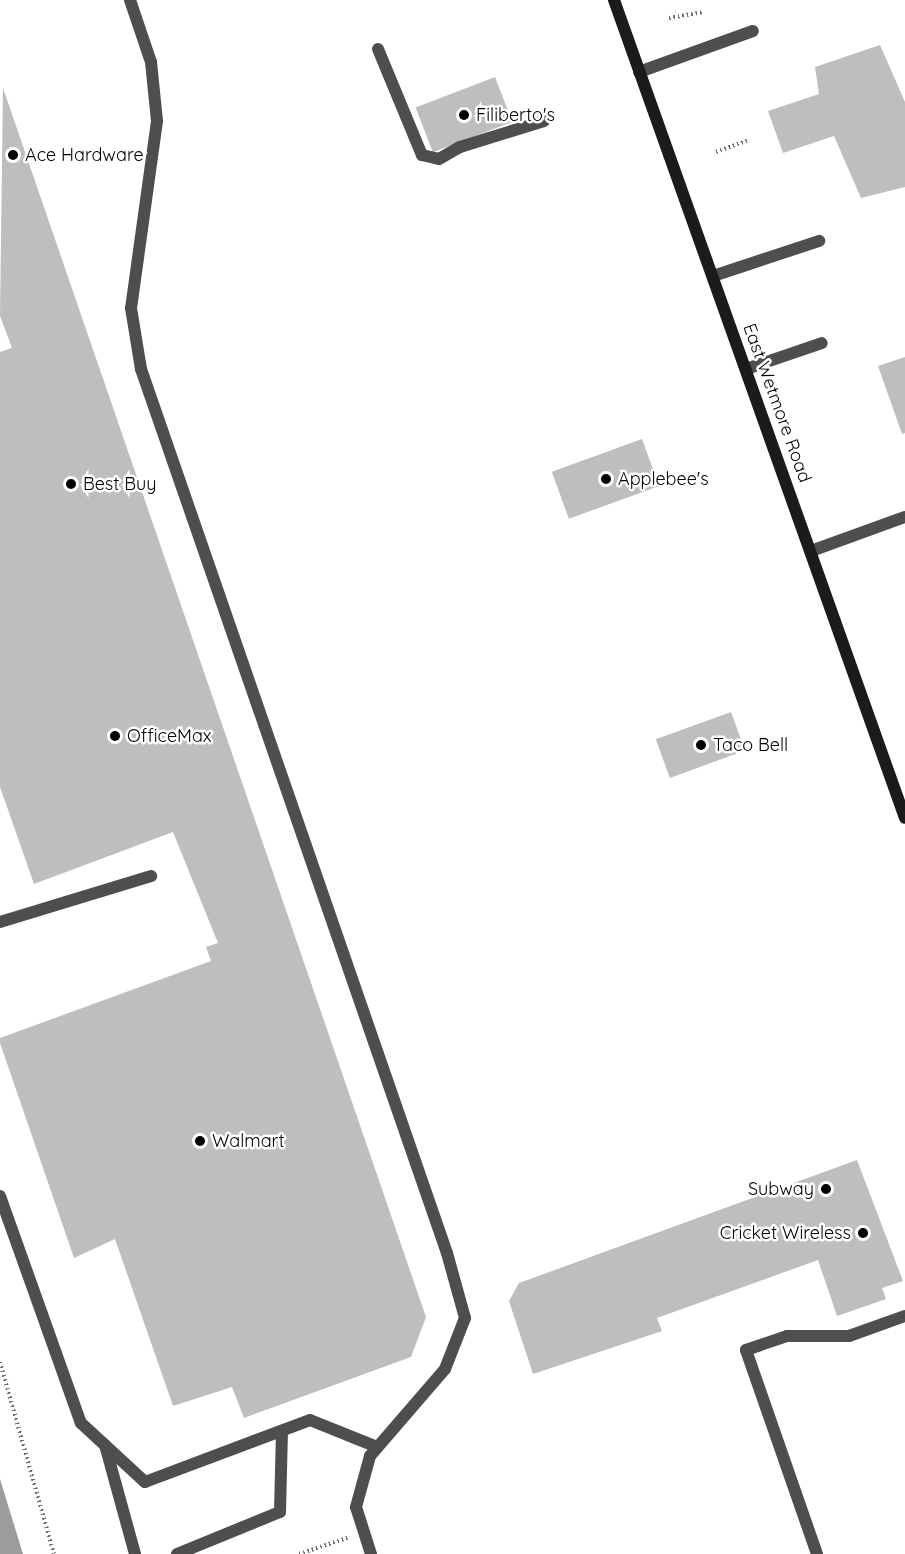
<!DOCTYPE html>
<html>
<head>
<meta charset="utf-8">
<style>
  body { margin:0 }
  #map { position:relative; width:905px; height:1554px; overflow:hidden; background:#fff; font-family:Quicksand,sans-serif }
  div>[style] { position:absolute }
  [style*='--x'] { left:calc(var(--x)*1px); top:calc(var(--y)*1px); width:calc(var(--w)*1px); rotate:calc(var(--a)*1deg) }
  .water>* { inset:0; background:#9c9c9c }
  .building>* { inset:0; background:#bebebe; transform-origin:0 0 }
  .path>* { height:4px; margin-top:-2px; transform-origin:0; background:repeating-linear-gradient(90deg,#707070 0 1.5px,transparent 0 4.5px) }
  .lane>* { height:12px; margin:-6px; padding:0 6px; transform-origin:6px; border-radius:6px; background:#4e4e4e }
  .street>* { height:12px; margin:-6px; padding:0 6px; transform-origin:6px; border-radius:6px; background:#4e4e4e }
  .secondary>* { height:12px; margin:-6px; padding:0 6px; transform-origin:6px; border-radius:6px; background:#1b1b1b }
  .dots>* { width:16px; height:16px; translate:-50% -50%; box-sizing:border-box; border:3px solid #fff; border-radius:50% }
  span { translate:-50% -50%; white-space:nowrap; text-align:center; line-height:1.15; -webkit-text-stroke:5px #fff; paint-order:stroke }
  .poi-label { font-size:18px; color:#000 }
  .left { translate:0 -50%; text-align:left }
  .right { translate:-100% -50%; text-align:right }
  .street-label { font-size:18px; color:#000 }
</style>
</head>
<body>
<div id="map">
  <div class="water">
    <i style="clip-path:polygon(0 1479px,23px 1554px,0 1554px)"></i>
  </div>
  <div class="building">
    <i style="clip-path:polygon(880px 45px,905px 102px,905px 187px,861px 198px,834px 136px,783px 153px,768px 111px,819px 94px,815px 67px)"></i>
    <i style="left:495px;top:77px;width:48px;height:85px;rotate:69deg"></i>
    <i style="clip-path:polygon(3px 88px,426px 1317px,411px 1357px,244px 1418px,232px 1387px,173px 1406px,115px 1239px,74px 1258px,0 1043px,0 1038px,211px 961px,206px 947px,218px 943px,173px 832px,34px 884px,0 787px,0 352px,12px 348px,0 316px)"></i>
    <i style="clip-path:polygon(905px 357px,905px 433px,902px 434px,878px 366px)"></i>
    <i style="left:642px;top:439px;width:50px;height:96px;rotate:70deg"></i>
    <i style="left:731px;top:712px;width:41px;height:80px;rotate:70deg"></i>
    <i style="clip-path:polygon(857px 1160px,903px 1281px,882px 1288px,886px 1299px,837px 1316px,818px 1260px,657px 1318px,662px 1331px,533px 1374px,509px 1301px,519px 1283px)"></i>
  </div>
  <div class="path">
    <i style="--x:669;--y:18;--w:35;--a:-10"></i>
    <i style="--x:716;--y:152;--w:33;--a:-20"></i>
    <i style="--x:0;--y:1362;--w:199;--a:74.3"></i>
    <i style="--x:299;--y:1554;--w:51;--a:-18.4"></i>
  </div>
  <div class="lane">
    <i style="--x:130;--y:0;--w:65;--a:71.3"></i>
    <i style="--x:151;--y:62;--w:59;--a:84.2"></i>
    <i style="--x:157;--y:121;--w:189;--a:97.9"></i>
    <i style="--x:131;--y:308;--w:62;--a:80.7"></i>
    <i style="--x:141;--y:369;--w:935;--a:70.91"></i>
    <i style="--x:378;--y:49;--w:115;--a:67.5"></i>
    <i style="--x:422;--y:155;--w:17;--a:13"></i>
    <i style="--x:439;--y:159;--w:24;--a:-30"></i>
    <i style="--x:460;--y:147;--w:88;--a:-17.2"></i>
    <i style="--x:639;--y:72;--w:121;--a:-19.8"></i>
    <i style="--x:713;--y:276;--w:112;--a:-18.3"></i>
    <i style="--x:746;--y:369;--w:80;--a:-18.9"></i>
    <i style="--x:811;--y:551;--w:100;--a:-19.9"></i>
    <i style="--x:0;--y:922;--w:158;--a:-16.9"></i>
    <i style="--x:0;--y:1196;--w:241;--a:70.4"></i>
    <i style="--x:81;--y:1423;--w:87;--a:42.7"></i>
    <i style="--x:145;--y:1482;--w:176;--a:-20.6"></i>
    <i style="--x:310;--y:1420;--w:72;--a:21.9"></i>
    <i style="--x:105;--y:1445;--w:113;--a:74.6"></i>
    <i style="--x:177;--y:1554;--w:111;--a:-22.2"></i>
    <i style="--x:280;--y:1512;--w:81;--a:-88.6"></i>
    <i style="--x:817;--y:1554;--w:216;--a:-109.2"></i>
    <i style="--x:746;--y:1350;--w:43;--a:-18.9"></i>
    <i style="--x:787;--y:1336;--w:62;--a:0"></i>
    <i style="--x:849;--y:1336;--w:59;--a:-19.7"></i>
  </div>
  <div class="street">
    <i style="--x:371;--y:1554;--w:49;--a:-107.7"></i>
    <i style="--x:356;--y:1507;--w:53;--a:-74.6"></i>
    <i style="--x:370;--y:1456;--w:115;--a:-49.2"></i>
    <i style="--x:445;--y:1369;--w:55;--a:-68.6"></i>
    <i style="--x:465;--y:1318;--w:67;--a:-105.5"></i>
  </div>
  <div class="secondary">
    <i style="--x:614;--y:0;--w:868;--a:70.42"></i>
  </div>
  <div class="dots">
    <i style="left:464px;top:115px;background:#000"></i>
    <i style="left:13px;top:155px;background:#000"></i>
    <i style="left:606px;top:479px;background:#000"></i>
    <i style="left:71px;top:484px;background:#000"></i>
    <i style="left:115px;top:736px;background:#000"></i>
    <i style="left:701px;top:745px;background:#000"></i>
    <i style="left:200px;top:1141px;background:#000"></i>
    <i style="left:826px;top:1189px;background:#000"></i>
    <i style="left:863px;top:1233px;background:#000"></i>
  </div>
  <div class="poi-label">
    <span class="left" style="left:476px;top:115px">Filiberto's</span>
    <span class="left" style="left:25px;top:155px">Ace Hardware</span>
    <span class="left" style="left:618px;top:479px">Applebee's</span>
    <span class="left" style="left:83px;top:484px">Best Buy</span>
    <span class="left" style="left:127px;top:736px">OfficeMax</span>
    <span class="left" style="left:713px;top:745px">Taco Bell</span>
    <span class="left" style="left:212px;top:1141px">Walmart</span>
    <span class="right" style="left:814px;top:1189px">Subway</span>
    <span class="right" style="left:851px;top:1233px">Cricket Wireless</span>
  </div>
  <div class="street-label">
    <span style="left:777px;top:403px;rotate:70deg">East Wetmore Road</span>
  </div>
</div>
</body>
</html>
